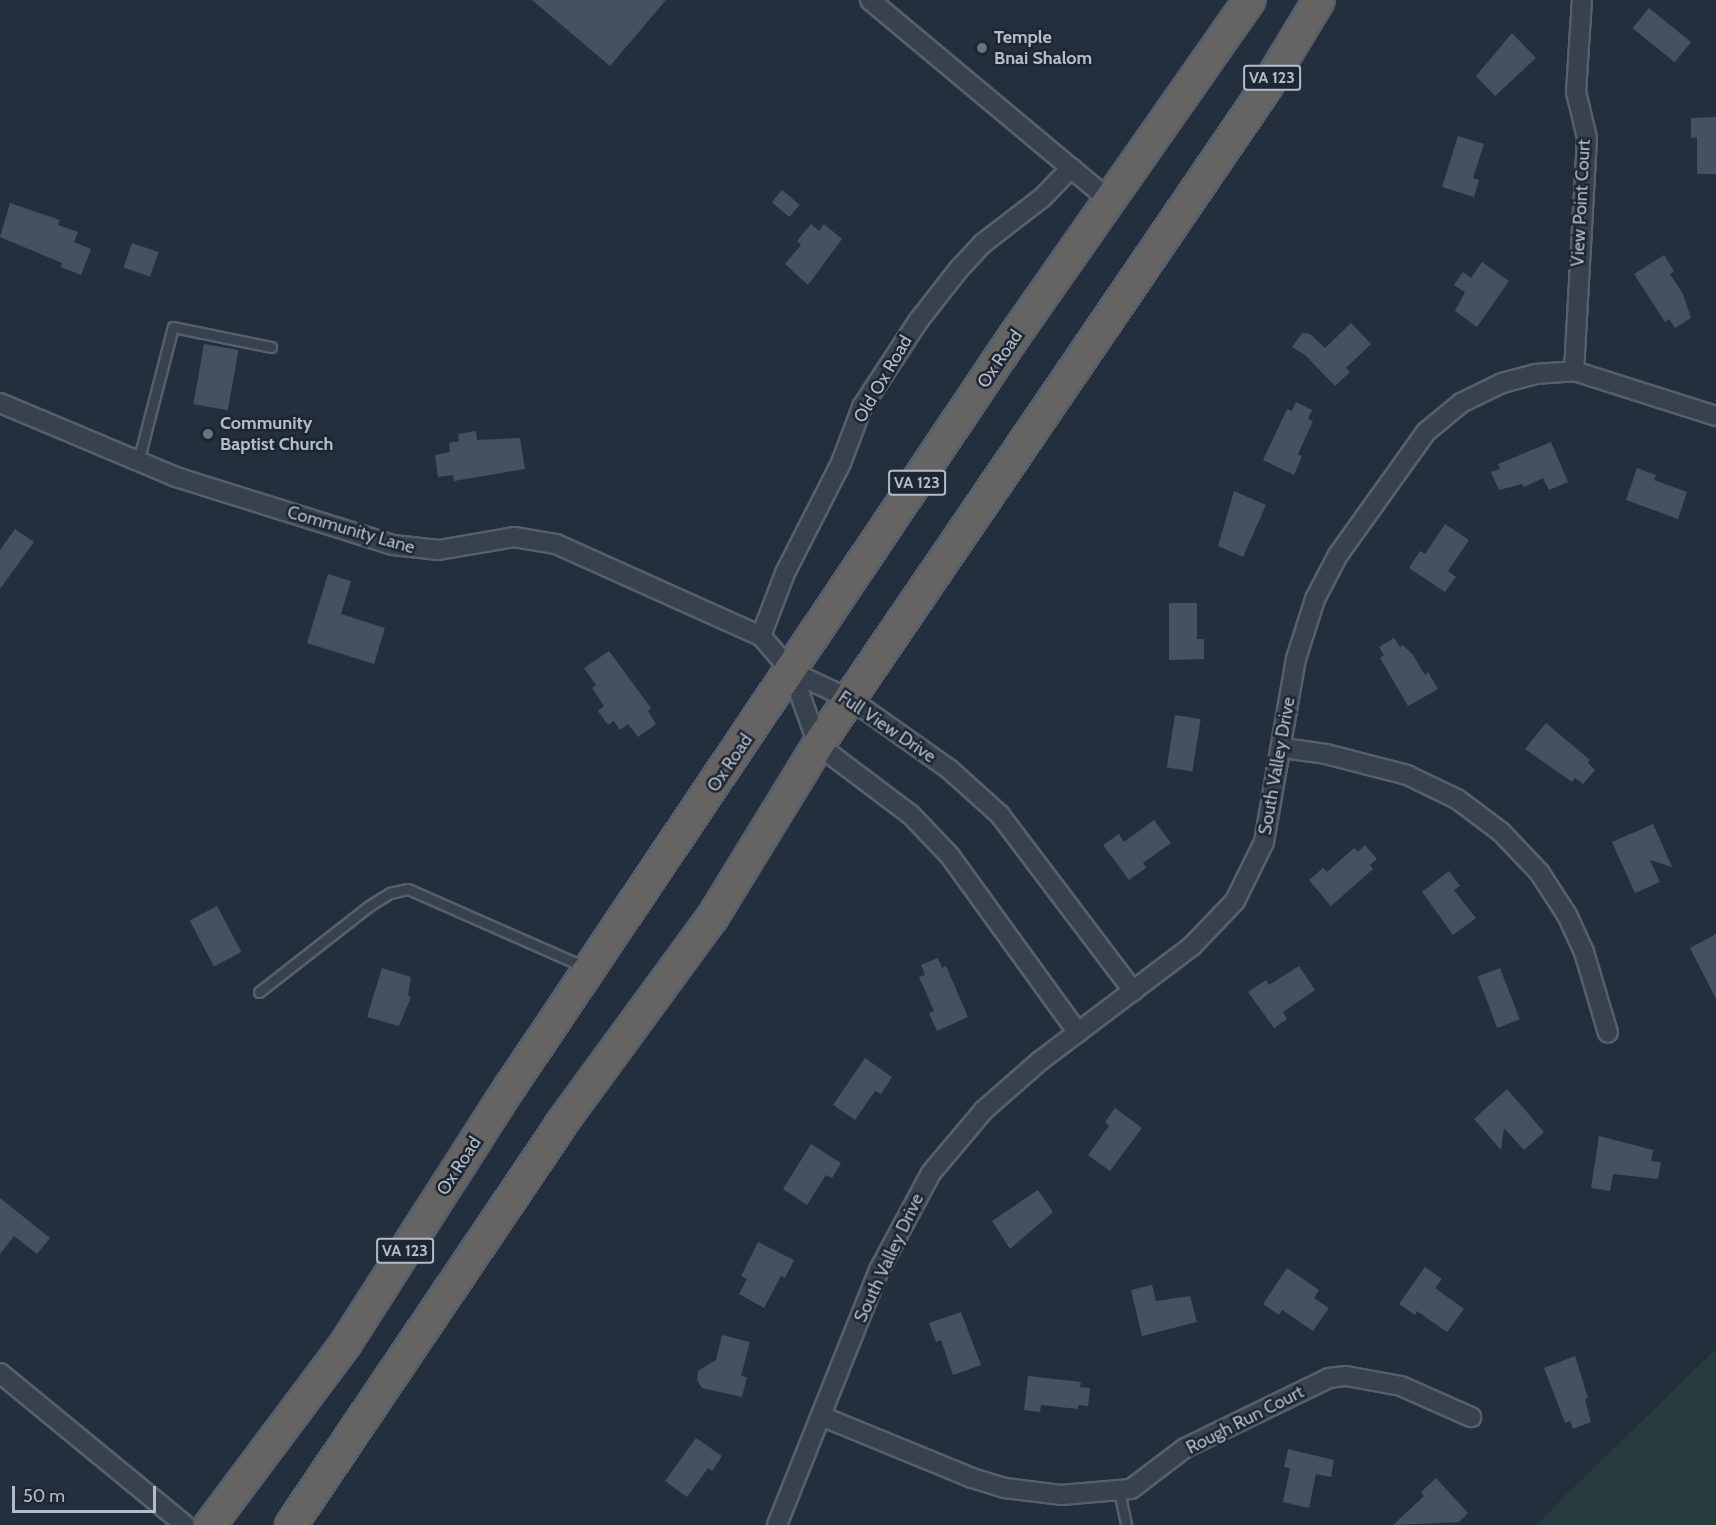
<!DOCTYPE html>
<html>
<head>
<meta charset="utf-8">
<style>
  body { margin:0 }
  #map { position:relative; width:1716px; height:1525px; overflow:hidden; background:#242f3e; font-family:Cabin,sans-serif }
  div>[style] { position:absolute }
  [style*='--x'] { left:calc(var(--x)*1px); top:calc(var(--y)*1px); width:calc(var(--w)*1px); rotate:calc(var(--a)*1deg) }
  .green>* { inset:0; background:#263c3f }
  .building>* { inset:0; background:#455162; transform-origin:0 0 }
  .roads { filter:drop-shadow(2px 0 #565f6c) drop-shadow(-2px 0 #565f6c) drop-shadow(0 2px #565f6c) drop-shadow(0 -2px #565f6c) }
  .service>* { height:9px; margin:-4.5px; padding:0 4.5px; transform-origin:4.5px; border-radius:4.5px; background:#38414e }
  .minor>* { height:18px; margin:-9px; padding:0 9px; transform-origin:9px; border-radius:9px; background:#38414e }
  .trunk>* { height:30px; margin:-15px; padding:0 15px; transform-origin:15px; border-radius:15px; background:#656462 }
  .dots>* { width:16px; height:16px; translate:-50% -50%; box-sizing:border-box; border:3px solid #1d2633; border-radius:50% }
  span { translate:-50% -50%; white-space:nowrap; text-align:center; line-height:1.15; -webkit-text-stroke:5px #1d2633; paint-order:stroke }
  .shield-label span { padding:2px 4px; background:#1d2633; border:2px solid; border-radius:4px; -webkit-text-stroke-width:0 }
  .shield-label { font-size:16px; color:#b4bcc9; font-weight:700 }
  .poi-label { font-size:18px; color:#b4bcc9; font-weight:700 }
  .left { translate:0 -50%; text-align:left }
  .street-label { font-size:18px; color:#b4bcc9 }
  .scale { position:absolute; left:12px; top:1486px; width:144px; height:27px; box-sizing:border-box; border:3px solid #b4bcc9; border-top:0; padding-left:8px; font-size:18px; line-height:21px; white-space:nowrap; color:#b4bcc9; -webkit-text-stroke:4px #1d2633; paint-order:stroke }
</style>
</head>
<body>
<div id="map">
  <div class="green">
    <i style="clip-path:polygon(1716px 1349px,1716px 1525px,1537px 1525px,1566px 1495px)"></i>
  </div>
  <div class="building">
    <i style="clip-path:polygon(532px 0,666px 0,610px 66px)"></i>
    <i style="left:1649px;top:8px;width:54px;height:26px;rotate:39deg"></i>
    <i style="clip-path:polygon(1512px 33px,1536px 58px,1495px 96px,1476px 76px)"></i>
    <i style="clip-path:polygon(1716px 117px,1716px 174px,1697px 174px,1697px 137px,1691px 138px,1691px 118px)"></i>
    <i style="clip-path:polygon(1458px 136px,1484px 144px,1473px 178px,1479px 180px,1474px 197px,1442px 187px)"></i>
    <i style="left:782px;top:190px;width:23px;height:16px;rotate:40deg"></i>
    <i style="clip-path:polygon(10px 203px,60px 220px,58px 225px,78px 232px,74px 242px,91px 249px,81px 275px,61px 267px,62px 263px,0 237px)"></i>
    <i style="clip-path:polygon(811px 224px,819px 231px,824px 224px,842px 239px,808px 285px,785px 264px,801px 245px,797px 241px)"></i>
    <i style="left:132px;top:243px;width:28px;height:26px;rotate:19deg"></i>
    <i style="clip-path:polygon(1664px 255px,1674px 271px,1670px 274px,1683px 294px,1691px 318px,1675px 328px,1669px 319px,1665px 322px,1634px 274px)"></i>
    <i style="clip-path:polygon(1482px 262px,1509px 281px,1477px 327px,1455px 311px,1465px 292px,1454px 285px,1463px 272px,1471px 278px)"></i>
    <i style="clip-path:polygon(1351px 323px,1371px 344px,1346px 368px,1350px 372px,1335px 386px,1305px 355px,1292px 347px,1302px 333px,1310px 334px,1325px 348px)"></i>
    <i style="left:204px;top:344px;width:35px;height:61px;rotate:10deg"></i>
    <i style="clip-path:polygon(1296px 402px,1312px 410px,1308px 419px,1313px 421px,1298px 454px,1302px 456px,1294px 475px,1263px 460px,1287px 409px,1292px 411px)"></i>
    <i style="clip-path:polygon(476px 431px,477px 440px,520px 438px,525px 469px,454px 481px,453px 475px,438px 477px,435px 455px,450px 452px,449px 443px,459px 441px,458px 434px)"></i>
    <i style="clip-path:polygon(1551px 442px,1568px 482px,1549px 490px,1543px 478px,1524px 487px,1522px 484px,1499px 490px,1491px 472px,1500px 469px,1498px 464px)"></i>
    <i style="clip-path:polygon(1637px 468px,1656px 475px,1654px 480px,1687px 492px,1678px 519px,1626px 500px)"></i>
    <i style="clip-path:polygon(1234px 491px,1266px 505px,1243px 557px,1218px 546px)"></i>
    <i style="clip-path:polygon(1445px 524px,1469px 540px,1448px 571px,1456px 577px,1445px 592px,1409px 568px,1420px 551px,1425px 554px)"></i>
    <i style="clip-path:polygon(15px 529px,34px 542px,0 589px,0 550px)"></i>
    <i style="clip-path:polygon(328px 574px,351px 581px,341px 614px,385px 628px,374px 664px,307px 643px)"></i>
    <i style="clip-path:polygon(1169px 603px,1197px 603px,1197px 639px,1204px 639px,1204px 659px,1169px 660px)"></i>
    <i style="clip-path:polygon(1394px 638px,1400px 647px,1403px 645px,1413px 655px,1425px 675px,1428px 672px,1438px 689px,1408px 706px,1380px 658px,1384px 655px,1379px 647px)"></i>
    <i style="clip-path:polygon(609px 651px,651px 708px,648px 711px,656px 724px,638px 737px,628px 724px,620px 730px,614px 721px,608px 725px,598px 711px,604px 706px,592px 688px,596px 685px,584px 668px)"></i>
    <i style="left:1175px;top:715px;width:26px;height:53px;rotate:9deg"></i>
    <i style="clip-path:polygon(1546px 723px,1590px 760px,1588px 763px,1595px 770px,1583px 784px,1575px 778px,1572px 782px,1525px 749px)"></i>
    <i style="clip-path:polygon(1154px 820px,1171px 843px,1143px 863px,1146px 868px,1129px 880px,1103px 845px,1119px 834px,1124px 842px)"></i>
    <i style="clip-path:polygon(1653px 824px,1672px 867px,1650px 860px,1660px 882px,1635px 893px,1612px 842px)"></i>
    <i style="clip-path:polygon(1365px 845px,1377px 859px,1370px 865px,1373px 869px,1331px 906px,1309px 880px,1323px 868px,1327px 872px,1354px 848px,1358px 852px)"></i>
    <i style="clip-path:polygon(1449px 871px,1460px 886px,1454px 890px,1476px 918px,1453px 935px,1422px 892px)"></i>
    <i style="left:217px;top:906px;width:52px;height:31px;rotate:62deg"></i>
    <i style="clip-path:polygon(1716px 934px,1716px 999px,1690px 948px)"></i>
    <i style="clip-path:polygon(938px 958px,942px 968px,946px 966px,968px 1017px,937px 1031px,929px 1013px,934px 1011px,919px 977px,925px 975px,921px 965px)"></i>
    <i style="clip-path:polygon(1299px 966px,1315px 990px,1283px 1012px,1287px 1019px,1274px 1028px,1248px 992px,1266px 980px,1269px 985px)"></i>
    <i style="clip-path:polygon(382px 968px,411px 977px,408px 996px,411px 997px,399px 1026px,367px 1017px)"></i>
    <i style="left:1500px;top:968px;width:55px;height:24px;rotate:69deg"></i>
    <i style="clip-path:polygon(865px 1058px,892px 1077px,881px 1094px,875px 1091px,855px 1120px,833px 1105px)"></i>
    <i style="clip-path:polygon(1507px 1089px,1544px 1132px,1524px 1150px,1504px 1128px,1501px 1150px,1474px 1119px)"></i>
    <i style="clip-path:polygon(1115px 1108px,1142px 1128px,1110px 1171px,1088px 1155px,1109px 1126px,1105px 1122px)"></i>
    <i style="clip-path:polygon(1599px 1136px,1653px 1150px,1651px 1161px,1661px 1162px,1658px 1179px,1613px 1174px,1610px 1191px,1591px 1188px)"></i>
    <i style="clip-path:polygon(811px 1144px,841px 1163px,832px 1178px,826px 1175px,807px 1205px,783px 1189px)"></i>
    <i style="clip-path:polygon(1038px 1190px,1053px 1212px,1010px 1249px,992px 1221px)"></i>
    <i style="clip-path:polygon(0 1198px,50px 1238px,37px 1254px,14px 1236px,0 1254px)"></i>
    <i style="clip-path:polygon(758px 1242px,794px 1260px,785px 1278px,781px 1276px,764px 1308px,739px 1294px,747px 1279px,741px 1276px)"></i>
    <i style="clip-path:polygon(1425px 1267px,1442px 1279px,1435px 1288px,1464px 1309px,1447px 1332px,1417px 1311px,1415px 1315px,1399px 1304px)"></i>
    <i style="clip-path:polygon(1287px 1268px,1319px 1290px,1314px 1298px,1329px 1308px,1313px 1331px,1282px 1310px,1279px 1315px,1263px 1304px)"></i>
    <i style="clip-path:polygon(1152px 1285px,1156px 1301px,1190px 1296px,1197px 1322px,1142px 1336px,1131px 1290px)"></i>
    <i style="clip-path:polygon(961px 1312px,981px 1365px,953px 1375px,941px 1340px,936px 1342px,929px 1323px)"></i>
    <i style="clip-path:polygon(722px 1335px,750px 1342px,741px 1376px,747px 1377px,742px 1397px,702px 1388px,697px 1380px,698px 1371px,716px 1360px)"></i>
    <i style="clip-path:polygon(1575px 1356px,1588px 1398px,1585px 1399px,1591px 1422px,1573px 1429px,1570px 1421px,1565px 1423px,1544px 1368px)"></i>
    <i style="clip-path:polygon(1028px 1376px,1081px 1382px,1080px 1387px,1090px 1388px,1088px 1406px,1078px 1405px,1078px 1409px,1041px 1405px,1040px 1412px,1024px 1410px)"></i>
    <i style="clip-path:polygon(696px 1438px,722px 1456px,712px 1471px,708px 1468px,687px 1497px,665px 1481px)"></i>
    <i style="clip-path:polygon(1288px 1449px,1334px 1460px,1331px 1477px,1316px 1474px,1309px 1508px,1283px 1502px,1290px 1468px,1284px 1467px)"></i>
    <i style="clip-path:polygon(1436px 1478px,1468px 1513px,1459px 1522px,1393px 1525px,1424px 1496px,1421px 1492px)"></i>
  </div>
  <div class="roads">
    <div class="service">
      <i style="--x:138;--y:462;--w:139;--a:-75.5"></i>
      <i style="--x:173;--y:327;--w:100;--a:11.5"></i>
      <i style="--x:259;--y:992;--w:140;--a:-38"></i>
      <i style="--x:369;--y:906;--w:25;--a:-32"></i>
      <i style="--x:390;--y:893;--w:18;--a:-13"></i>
      <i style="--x:408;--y:889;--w:193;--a:23.8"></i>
      <i style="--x:1119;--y:1491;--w:35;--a:78"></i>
    </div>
    <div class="minor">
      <i style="--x:870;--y:0;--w:262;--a:39.9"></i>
      <i style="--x:1574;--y:371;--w:233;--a:-86.8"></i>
      <i style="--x:1587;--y:138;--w:47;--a:-103.4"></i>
      <i style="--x:1576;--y:92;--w:92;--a:-86.3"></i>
      <i style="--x:0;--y:403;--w:191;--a:22.8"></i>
      <i style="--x:176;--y:477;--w:227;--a:17.4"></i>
      <i style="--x:393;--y:545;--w:46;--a:6.2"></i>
      <i style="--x:439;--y:550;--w:76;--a:-9.8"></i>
      <i style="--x:514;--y:537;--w:43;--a:9.5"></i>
      <i style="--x:556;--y:544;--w:225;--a:24.2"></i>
      <i style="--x:761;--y:636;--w:48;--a:49.3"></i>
      <i style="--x:792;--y:672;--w:77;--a:70.4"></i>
      <i style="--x:818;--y:745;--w:116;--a:37"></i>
      <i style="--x:911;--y:815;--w:57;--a:46.4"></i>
      <i style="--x:950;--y:856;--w:218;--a:54.1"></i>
      <i style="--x:761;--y:636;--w:67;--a:-69.1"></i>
      <i style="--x:785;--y:573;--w:123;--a:-63"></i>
      <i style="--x:841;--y:463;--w:60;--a:-69.4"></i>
      <i style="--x:862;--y:407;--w:104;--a:-56.8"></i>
      <i style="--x:919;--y:320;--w:65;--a:-51.9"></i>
      <i style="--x:959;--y:269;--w:34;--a:-47"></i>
      <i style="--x:982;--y:244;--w:76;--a:-37.5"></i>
      <i style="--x:1042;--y:198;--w:42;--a:-46"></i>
      <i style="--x:1071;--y:168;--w:50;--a:40.1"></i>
      <i style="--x:792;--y:672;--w:64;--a:25"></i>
      <i style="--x:850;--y:699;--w:121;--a:35.3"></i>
      <i style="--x:949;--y:769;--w:69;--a:42"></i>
      <i style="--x:1000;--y:815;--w:221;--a:52.9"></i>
      <i style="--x:1283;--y:748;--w:43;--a:7.9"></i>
      <i style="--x:1326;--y:754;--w:84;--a:14.5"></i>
      <i style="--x:1407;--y:775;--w:55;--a:25.6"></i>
      <i style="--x:1457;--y:799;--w:55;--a:36.9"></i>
      <i style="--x:1501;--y:832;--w:55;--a:46.5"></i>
      <i style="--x:1539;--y:872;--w:51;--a:56.9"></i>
      <i style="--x:1567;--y:915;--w:41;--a:65.3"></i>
      <i style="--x:1584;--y:952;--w:84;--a:73.5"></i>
      <i style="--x:0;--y:1373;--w:239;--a:39.4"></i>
      <i style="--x:821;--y:1416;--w:163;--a:22.3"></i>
      <i style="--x:972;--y:1478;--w:34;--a:17"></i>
      <i style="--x:1005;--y:1488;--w:56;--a:7.1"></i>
      <i style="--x:1061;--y:1495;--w:70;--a:-4.9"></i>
      <i style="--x:1131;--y:1489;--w:68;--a:-37.2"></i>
      <i style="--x:1185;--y:1448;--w:160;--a:-25.9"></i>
      <i style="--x:1329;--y:1378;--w:17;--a:-7"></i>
      <i style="--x:1346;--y:1376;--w:56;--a:10.3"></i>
      <i style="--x:1401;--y:1386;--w:77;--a:23.9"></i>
      <i style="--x:777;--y:1525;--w:275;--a:-68.2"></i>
      <i style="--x:879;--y:1270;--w:110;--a:-61.8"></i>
      <i style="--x:931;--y:1173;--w:82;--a:-49.9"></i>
      <i style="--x:984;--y:1110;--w:74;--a:-41.2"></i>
      <i style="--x:1040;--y:1061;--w:191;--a:-37.1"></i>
      <i style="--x:1192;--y:946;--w:62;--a:-46.3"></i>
      <i style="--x:1235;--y:901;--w:66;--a:-63.8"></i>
      <i style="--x:1264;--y:842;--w:186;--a:-80.1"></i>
      <i style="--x:1296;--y:659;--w:63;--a:-72.4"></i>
      <i style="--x:1315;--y:599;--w:50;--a:-62.4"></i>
      <i style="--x:1338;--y:555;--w:151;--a:-54.4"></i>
      <i style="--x:1426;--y:432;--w:45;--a:-39.6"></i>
      <i style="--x:1461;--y:403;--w:46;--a:-26"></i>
      <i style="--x:1502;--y:383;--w:34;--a:-15"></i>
      <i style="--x:1535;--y:374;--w:39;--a:-4"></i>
      <i style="--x:1574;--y:371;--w:149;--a:17.6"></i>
    </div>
    <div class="trunk">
      <i style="--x:210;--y:1525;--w:227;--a:-53.2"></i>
      <i style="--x:346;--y:1343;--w:304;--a:-57.4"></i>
      <i style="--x:510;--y:1087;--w:906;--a:-56.12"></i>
      <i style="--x:1015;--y:335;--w:409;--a:-55"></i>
      <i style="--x:291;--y:1525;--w:483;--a:-56"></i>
      <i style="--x:561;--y:1124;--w:255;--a:-53.8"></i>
      <i style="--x:712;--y:918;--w:203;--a:-58.5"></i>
      <i style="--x:818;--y:745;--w:797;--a:-55.73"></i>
      <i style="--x:1267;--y:86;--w:100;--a:-58.8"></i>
    </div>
  </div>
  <div class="dots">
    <i style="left:982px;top:48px;background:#6b7280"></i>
    <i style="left:208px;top:434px;background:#6b7280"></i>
  </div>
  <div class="shield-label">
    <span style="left:1272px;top:78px">VA 123</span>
    <span style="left:917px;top:483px">VA 123</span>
    <span style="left:405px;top:1251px">VA 123</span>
  </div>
  <div class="poi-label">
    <span class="left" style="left:994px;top:48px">Temple<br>Bnai Shalom</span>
    <span class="left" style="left:220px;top:434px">Community<br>Baptist Church</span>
  </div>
  <div class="street-label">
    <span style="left:1581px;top:203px;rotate:-87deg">View Point Court</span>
    <span style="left:1000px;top:359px;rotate:-56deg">Ox Road</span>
    <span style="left:883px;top:379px;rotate:-60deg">Old Ox Road</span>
    <span style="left:351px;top:530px;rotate:16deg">Community Lane</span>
    <span style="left:887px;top:727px;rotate:34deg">Full View Drive</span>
    <span style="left:730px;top:763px;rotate:-56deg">Ox Road</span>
    <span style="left:1277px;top:766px;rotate:-80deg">South Valley Drive</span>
    <span style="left:459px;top:1166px;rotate:-57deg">Ox Road</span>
    <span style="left:889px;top:1258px;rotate:-65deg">South Valley Drive</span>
    <span style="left:1245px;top:1420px;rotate:-27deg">Rough Run Court</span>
  </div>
  <div class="scale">50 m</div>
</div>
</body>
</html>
